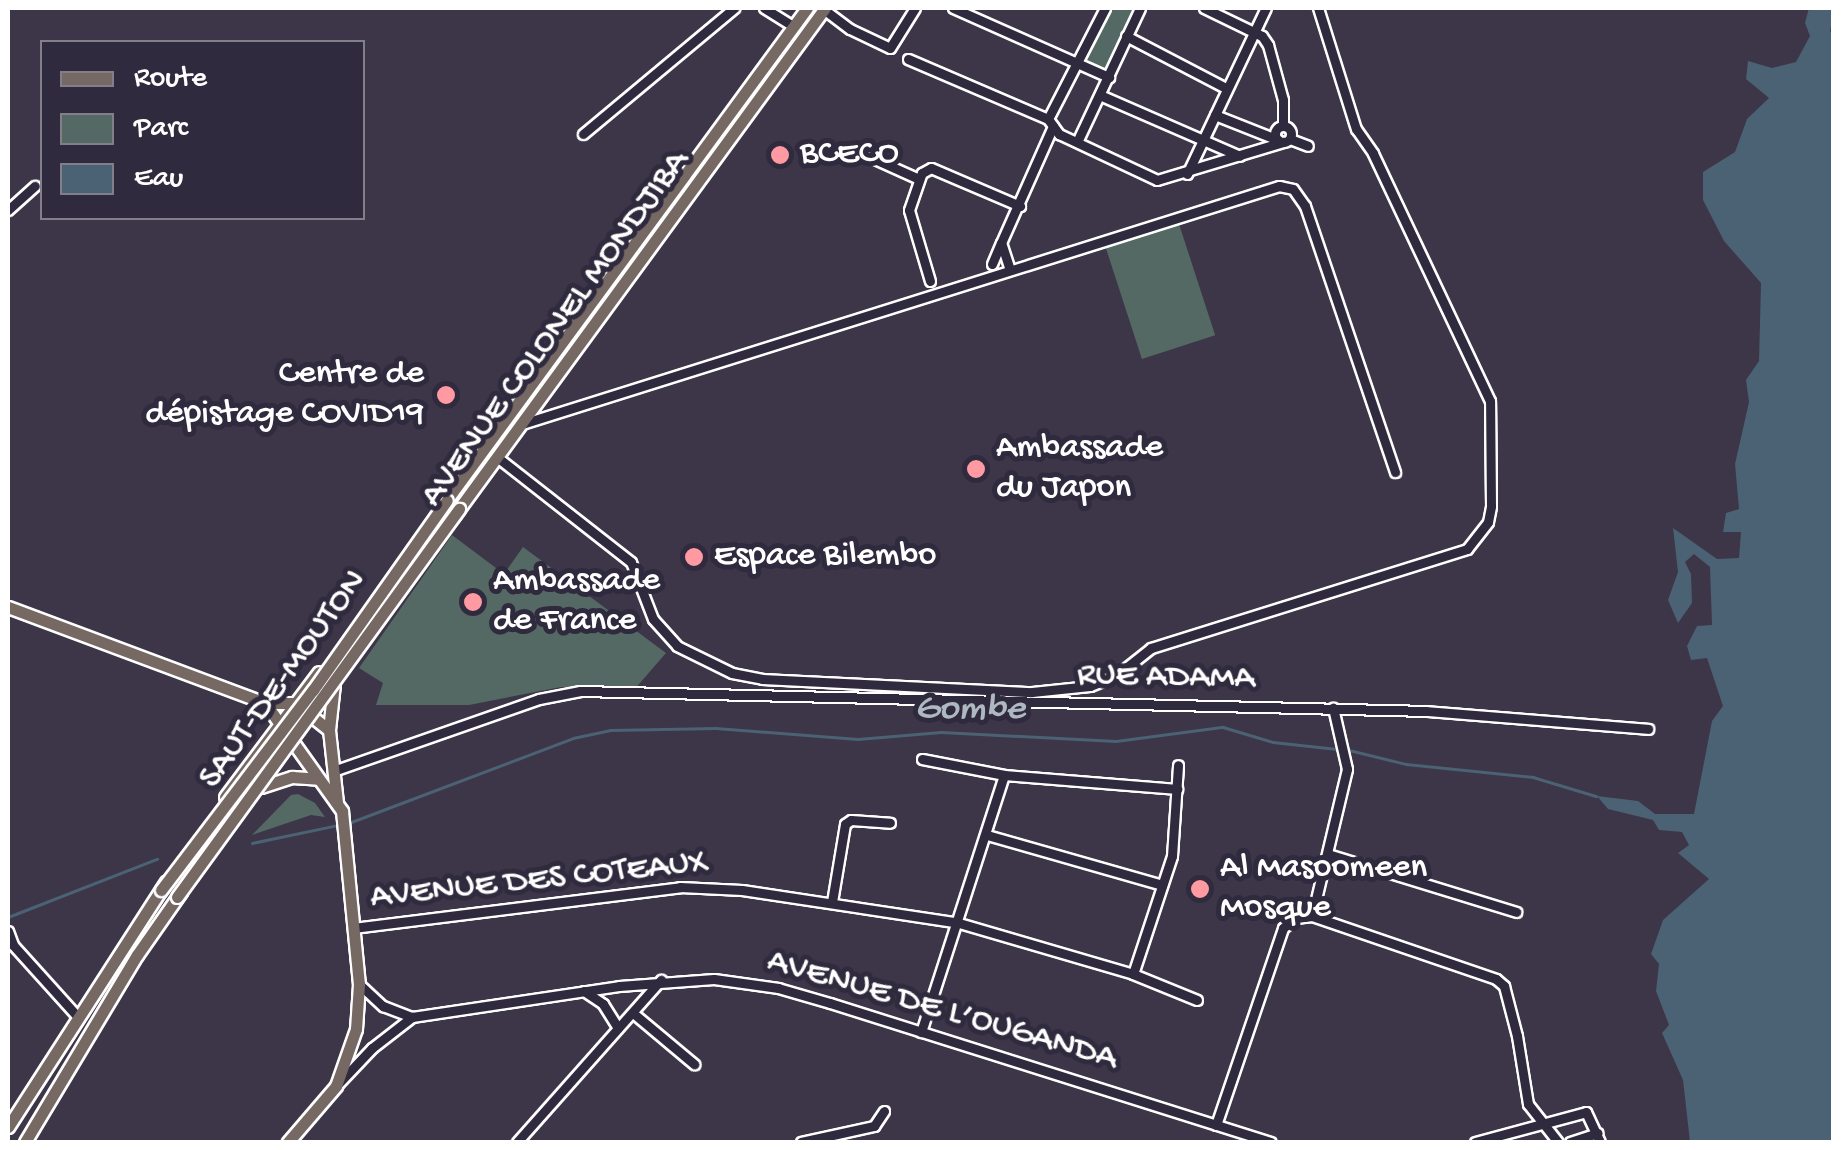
<!DOCTYPE html>
<html>
<head>
<meta charset="utf-8">
<style>
  body { margin:0 }
  #map { position:relative; width:1841px; height:1150px; overflow:hidden; background:#3d3548; font-family:"Gochi Hand",sans-serif }
  div>[style] { position:absolute }
  [style*='--x'] { left:calc(var(--x)*1px); top:calc(var(--y)*1px); width:calc(var(--w)*1px); rotate:calc(var(--a)*1deg) }
  .green>* { inset:0; background:#546963; transform-origin:0 0 }
  .water>* { inset:0; background:#4a6273 }
  .stream>* { height:2.5px; margin:-1.25px; padding:0 1.25px; transform-origin:1.25px; border-radius:1.25px; background:#4a6273 }
  .roads { filter:drop-shadow(2px 0 #fff) drop-shadow(-2px 0 #fff) drop-shadow(0 2px #fff) drop-shadow(0 -2px #fff) }
  .minor>* { height:9px; margin:-4.5px; padding:0 4.5px; transform-origin:4.5px; border-radius:4.5px; background:#2f2a3d }
  .minor>.ring { margin:-4.5px; padding:0; box-sizing:content-box; background:none; border:9px solid #2f2a3d; border-radius:50% }
  .major>* { height:11px; margin:-5.5px; padding:0 5.5px; transform-origin:5.5px; border-radius:5.5px; background:#766964 }
  .bridges { filter:drop-shadow(2px 0 #fff) drop-shadow(-2px 0 #fff) drop-shadow(0 2px #fff) drop-shadow(0 -2px #fff) }
  .major-bridge>* { height:11px; margin:-5.5px; padding:0 5.5px; transform-origin:5.5px; border-radius:5.5px; background:#766964 }
  .dots>* { width:28px; height:28px; translate:-50% -50%; box-sizing:border-box; border:5px solid #2f2a3d; border-radius:50% }
  span { translate:-50% -50%; white-space:nowrap; text-align:center; line-height:1.15; -webkit-text-stroke:10px #2f2a3d; paint-order:stroke }
  .poi-label { font-size:35px; color:#fff }
  .left { translate:0 -50%; text-align:left }
  .right { translate:-100% -50%; text-align:right }
  .street-label { font-size:35px; color:#fff }
  .water-label { font-size:38px; color:#aeb8c0; font-style:italic }
  .frame { position:absolute; inset:0; border:10px solid #fff; pointer-events:none }
  .legend { position:absolute; left:40px; top:40px; width:325px; height:180px; box-sizing:border-box; background:#2f2a3d; border:2px solid #827f8b; margin:0; padding:12px 18px; list-style:none; font-size:30px; color:#fff }
  .legend li { display:flex; align-items:center; gap:20px; height:50px }
  .legend b { width:50px; border:2px solid #827f8b }
</style>
</head>
<body>
<div id="map">
  <div class="green">
    <i style="clip-path:polygon(1109px 8px,1136px 8px,1106px 70px,1084px 60px)"></i>
    <i style="left:1179px;top:224px;width:117px;height:77px;rotate:72deg"></i>
    <i style="clip-path:polygon(452px 535px,504px 574px,523px 547px,666px 653px,633px 691px,561px 687px,469px 705px,376px 705px,383px 683px,359px 668px)"></i>
    <i style="clip-path:polygon(298px 794px,315px 803px,325px 817px,311px 815px,252px 835px,291px 795px)"></i>
  </div>
  <div class="water">
    <i style="clip-path:polygon(1809px 8px,1834px 8px,1830px 32px,1834px 32px,1833px 1142px,1690px 1142px,1683px 1080px,1662px 1033px,1669px 1025px,1656px 991px,1659px 964px,1651px 954px,1663px 920px,1709px 879px,1678px 853px,1689px 845px,1682px 832px,1659px 830px,1653px 820px,1608px 809px,1597px 796px,1638px 801px,1655px 814px,1694px 814px,1712px 721px,1723px 706px,1707px 658px,1691px 660px,1687px 646px,1697px 626px,1712px 625px,1710px 567px,1694px 554px,1685px 562px,1691px 574px,1692px 603px,1678px 623px,1668px 600px,1678px 572px,1673px 528px,1717px 559px,1739px 558px,1741px 532px,1723px 532px,1726px 513px,1739px 509px,1735px 464px,1749px 402px,1746px 380px,1759px 361px,1761px 283px,1724px 241px,1703px 200px,1703px 172px,1735px 152px,1747px 119px,1769px 98px,1746px 79px,1748px 61px,1772px 68px,1796px 62px,1810px 36px,1805px 23px)"></i>
  </div>
  <div class="stream">
    <i style="--x:1345;--y:749;--w:63;--a:13.8"></i>
    <i style="--x:1406;--y:764;--w:128;--a:5.8"></i>
    <i style="--x:1533;--y:777;--w:66;--a:16.8"></i>
    <i style="--x:346;--y:824;--w:243;--a:-20.7"></i>
    <i style="--x:573;--y:738;--w:38;--a:-12"></i>
    <i style="--x:610;--y:730;--w:106;--a:-1.1"></i>
    <i style="--x:716;--y:728;--w:142;--a:4.4"></i>
    <i style="--x:858;--y:739;--w:83;--a:-4.8"></i>
    <i style="--x:941;--y:732;--w:175;--a:2.9"></i>
    <i style="--x:1116;--y:741;--w:108;--a:-7.5"></i>
    <i style="--x:1223;--y:727;--w:52;--a:16.7"></i>
    <i style="--x:1273;--y:742;--w:64;--a:6.2"></i>
    <i style="--x:252;--y:843;--w:88;--a:-11.8"></i>
    <i style="--x:8;--y:917;--w:160;--a:-21.3"></i>
  </div>
  <div class="roads">
    <div class="minor">
      <i style="--x:764;--y:8;--w:34;--a:32"></i>
      <i style="--x:822;--y:8;--w:35;--a:37"></i>
      <i style="--x:850;--y:29;--w:44;--a:25.4"></i>
      <i style="--x:890;--y:48;--w:47;--a:-58"></i>
      <i style="--x:953;--y:8;--w:171;--a:23.9"></i>
      <i style="--x:1204;--y:8;--w:64;--a:25.8"></i>
      <i style="--x:1262;--y:36;--w:11;--a:56"></i>
      <i style="--x:1268;--y:45;--w:57;--a:74.7"></i>
      <i style="--x:1283;--y:100;--w:26;--a:90"></i>
      <i style="--x:1126;--y:36;--w:113;--a:27.5"></i>
      <i style="--x:908;--y:59;--w:152;--a:23.2"></i>
      <i style="--x:1048;--y:119;--w:19;--a:54"></i>
      <i style="--x:1059;--y:134;--w:108;--a:25.1"></i>
      <i style="--x:1157;--y:180;--w:132;--a:-16.8"></i>
      <i style="--x:1102;--y:96;--w:150;--a:23.5"></i>
      <i style="--x:1215;--y:115;--w:68;--a:21.6"></i>
      <i style="--x:1048;--y:119;--w:125;--a:-62.8"></i>
      <i class="ring" style="left:1275px;top:126px;width:7px;height:7px"></i>
      <i style="--x:583;--y:134;--w:197;--a:-39.8"></i>
      <i style="--x:1290;--y:139;--w:19;--a:21"></i>
      <i style="--x:1077;--y:142;--w:148;--a:-64.8"></i>
      <i style="--x:870;--y:157;--w:54;--a:24.2"></i>
      <i style="--x:1187;--y:174;--w:184;--a:-64.6"></i>
      <i style="--x:8;--y:210;--w:36;--a:-42"></i>
      <i style="--x:992;--y:264;--w:23;--a:-67"></i>
      <i style="--x:1010;--y:270;--w:28;--a:-108"></i>
      <i style="--x:1001;--y:243;--w:128;--a:-66"></i>
      <i style="--x:930;--y:281;--w:74;--a:-106.5"></i>
      <i style="--x:909;--y:210;--w:39;--a:-71"></i>
      <i style="--x:922;--y:173;--w:10;--a:-29"></i>
      <i style="--x:931;--y:168;--w:97;--a:23.1"></i>
      <i style="--x:522;--y:424;--w:794;--a:-17.45"></i>
      <i style="--x:1279;--y:186;--w:14;--a:12"></i>
      <i style="--x:1293;--y:189;--w:21;--a:55"></i>
      <i style="--x:1305;--y:206;--w:281;--a:71.3"></i>
      <i style="--x:497;--y:457;--w:170;--a:38.1"></i>
      <i style="--x:631;--y:562;--w:61;--a:68.9"></i>
      <i style="--x:653;--y:619;--w:36;--a:48"></i>
      <i style="--x:677;--y:646;--w:61;--a:26.1"></i>
      <i style="--x:732;--y:673;--w:31;--a:11"></i>
      <i style="--x:762;--y:679;--w:270;--a:2.8"></i>
      <i style="--x:1032;--y:692;--w:58;--a:-5.9"></i>
      <i style="--x:1090;--y:686;--w:29;--a:-22"></i>
      <i style="--x:1117;--y:675;--w:43;--a:-38.5"></i>
      <i style="--x:1151;--y:648;--w:331;--a:-17.4"></i>
      <i style="--x:1467;--y:549;--w:34;--a:-52"></i>
      <i style="--x:1488;--y:522;--w:16;--a:-79"></i>
      <i style="--x:1491;--y:506;--w:105;--a:-90.5"></i>
      <i style="--x:1490;--y:401;--w:274;--a:-115.3"></i>
      <i style="--x:1373;--y:153;--w:29;--a:-125"></i>
      <i style="--x:1356;--y:129;--w:127;--a:-107.4"></i>
      <i style="--x:922;--y:759;--w:84;--a:11"></i>
      <i style="--x:1004;--y:775;--w:174;--a:4.6"></i>
      <i style="--x:336;--y:770;--w:215;--a:-19.3"></i>
      <i style="--x:539;--y:699;--w:42;--a:-11"></i>
      <i style="--x:580;--y:691;--w:846;--a:1.35"></i>
      <i style="--x:1426;--y:711;--w:223;--a:4.6"></i>
      <i style="--x:987;--y:835;--w:182;--a:15.9"></i>
      <i style="--x:1328;--y:854;--w:197;--a:17.1"></i>
      <i style="--x:832;--y:902;--w:79;--a:-80.5"></i>
      <i style="--x:845;--y:824;--w:7;--a:-34"></i>
      <i style="--x:851;--y:820;--w:39;--a:4"></i>
      <i style="--x:1312;--y:916;--w:151;--a:-76.6"></i>
      <i style="--x:1347;--y:769;--w:63;--a:-102.9"></i>
      <i style="--x:353;--y:928;--w:330;--a:-7.1"></i>
      <i style="--x:680;--y:887;--w:62;--a:2.8"></i>
      <i style="--x:742;--y:890;--w:219;--a:8.6"></i>
      <i style="--x:959;--y:923;--w:181;--a:16.3"></i>
      <i style="--x:1133;--y:974;--w:69;--a:22.1"></i>
      <i style="--x:8;--y:931;--w:15;--a:70"></i>
      <i style="--x:13;--y:945;--w:96;--a:48"></i>
      <i style="--x:1133;--y:974;--w:124;--a:-71.7"></i>
      <i style="--x:1172;--y:856;--w:91;--a:-86.2"></i>
      <i style="--x:359;--y:984;--w:33;--a:43"></i>
      <i style="--x:383;--y:1006;--w:31;--a:21"></i>
      <i style="--x:584;--y:991;--w:23;--a:34"></i>
      <i style="--x:603;--y:1004;--w:28;--a:58"></i>
      <i style="--x:633;--y:1013;--w:80;--a:39.9"></i>
      <i style="--x:921;--y:1032;--w:270;--a:-72.1"></i>
      <i style="--x:338;--y:1084;--w:50;--a:-46.6"></i>
      <i style="--x:372;--y:1048;--w:51;--a:-37.8"></i>
      <i style="--x:412;--y:1017;--w:209;--a:-8.5"></i>
      <i style="--x:619;--y:986;--w:95;--a:-4.2"></i>
      <i style="--x:714;--y:979;--w:65;--a:8"></i>
      <i style="--x:778;--y:988;--w:54;--a:16.1"></i>
      <i style="--x:830;--y:1003;--w:462;--a:17.5"></i>
      <i style="--x:1216;--y:1125;--w:208;--a:-71.2"></i>
      <i style="--x:1283;--y:928;--w:16;--a:-38"></i>
      <i style="--x:1296;--y:918;--w:16;--a:-7"></i>
      <i style="--x:1312;--y:916;--w:194;--a:18.9"></i>
      <i style="--x:1496;--y:979;--w:11;--a:41"></i>
      <i style="--x:1504;--y:986;--w:52;--a:75.4"></i>
      <i style="--x:1517;--y:1036;--w:69;--a:80.8"></i>
      <i style="--x:1528;--y:1104;--w:48;--a:51.7"></i>
      <i style="--x:517;--y:1142;--w:217;--a:-48.4"></i>
      <i style="--x:801;--y:1142;--w:75;--a:-12.4"></i>
      <i style="--x:874;--y:1126;--w:18;--a:-56"></i>
      <i style="--x:1475;--y:1142;--w:115;--a:-15.1"></i>
      <i style="--x:1586;--y:1112;--w:33;--a:65"></i>
      <i style="--x:1570;--y:1142;--w:29;--a:-18"></i>
    </div>
    <div class="major">
      <i style="--x:443;--y:505;--w:616;--a:-53.78"></i>
      <i style="--x:453;--y:517;--w:630;--a:-53.84"></i>
      <i style="--x:8;--y:607;--w:274;--a:20.5"></i>
      <i style="--x:265;--y:703;--w:30;--a:0"></i>
      <i style="--x:295;--y:703;--w:43;--a:38.5"></i>
      <i style="--x:334;--y:684;--w:46;--a:96.2"></i>
      <i style="--x:329;--y:730;--w:73;--a:83.7"></i>
      <i style="--x:265;--y:703;--w:133;--a:54.5"></i>
      <i style="--x:342;--y:811;--w:174;--a:84.4"></i>
      <i style="--x:359;--y:984;--w:45;--a:93.8"></i>
      <i style="--x:356;--y:1029;--w:60;--a:109.3"></i>
      <i style="--x:336;--y:1086;--w:74;--a:130.6"></i>
      <i style="--x:261;--y:787;--w:33;--a:-18"></i>
      <i style="--x:292;--y:777;--w:26;--a:4"></i>
      <i style="--x:225;--y:797;--w:156;--a:-53.1"></i>
      <i style="--x:8;--y:1127;--w:292;--a:-57.2"></i>
      <i style="--x:25;--y:1142;--w:218;--a:-59.1"></i>
      <i style="--x:137;--y:955;--w:77;--a:-55.1"></i>
    </div>
  </div>
  <div class="bridges">
    <div class="major-bridge">
      <i style="--x:161;--y:890;--w:251;--a:-52.8"></i>
      <i style="--x:313;--y:690;--w:232;--a:-54.8"></i>
      <i style="--x:177;--y:897;--w:480;--a:-54"></i>
    </div>
  </div>
  <div class="dots">
    <i style="left:780px;top:155px;background:#ff9aa2"></i>
    <i style="left:446px;top:395px;background:#ff9aa2"></i>
    <i style="left:976px;top:469px;background:#ff9aa2"></i>
    <i style="left:694px;top:557px;background:#ff9aa2"></i>
    <i style="left:473px;top:602px;background:#ff9aa2"></i>
    <i style="left:1200px;top:889px;background:#ff9aa2"></i>
  </div>
  <div class="poi-label">
    <span class="left" style="left:800px;top:155px">BCECO</span>
    <span class="right" style="left:424px;top:395px">Centre de<br>dépistage COVID19</span>
    <span class="left" style="left:996px;top:469px">Ambassade<br>du Japon</span>
    <span class="left" style="left:714px;top:557px">Espace Bilembo</span>
    <span class="left" style="left:493px;top:602px">Ambassade<br>de France</span>
    <span class="left" style="left:1220px;top:889px">Al Masoomeen<br>Mosque</span>
  </div>
  <div class="street-label">
    <span style="left:556px;top:329px;rotate:-54deg">AVENUE COLONEL MONDJIBA</span>
    <span style="left:1166px;top:678px;rotate:1deg">RUE ADAMA</span>
    <span style="left:284px;top:680px;rotate:-54deg">SAUT-DE-MOUTON</span>
    <span style="left:539px;top:881px;rotate:-6deg">AVENUE DES COTEAUX</span>
    <span style="left:942px;top:1011px;rotate:16deg">AVENUE DE L’OUGANDA</span>
  </div>
  <div class="water-label">
    <span style="left:970px;top:711px">Gombe</span>
  </div>
  <div class="frame"></div>
  <ul class="legend">
  <li><b style="height:12px;background:#766964"></b>Route</li>
  <li><b style="height:28px;background:#546963"></b>Parc</li>
  <li><b style="height:28px;background:#4a6273"></b>Eau</li>
  </ul>
</div>
</body>
</html>
